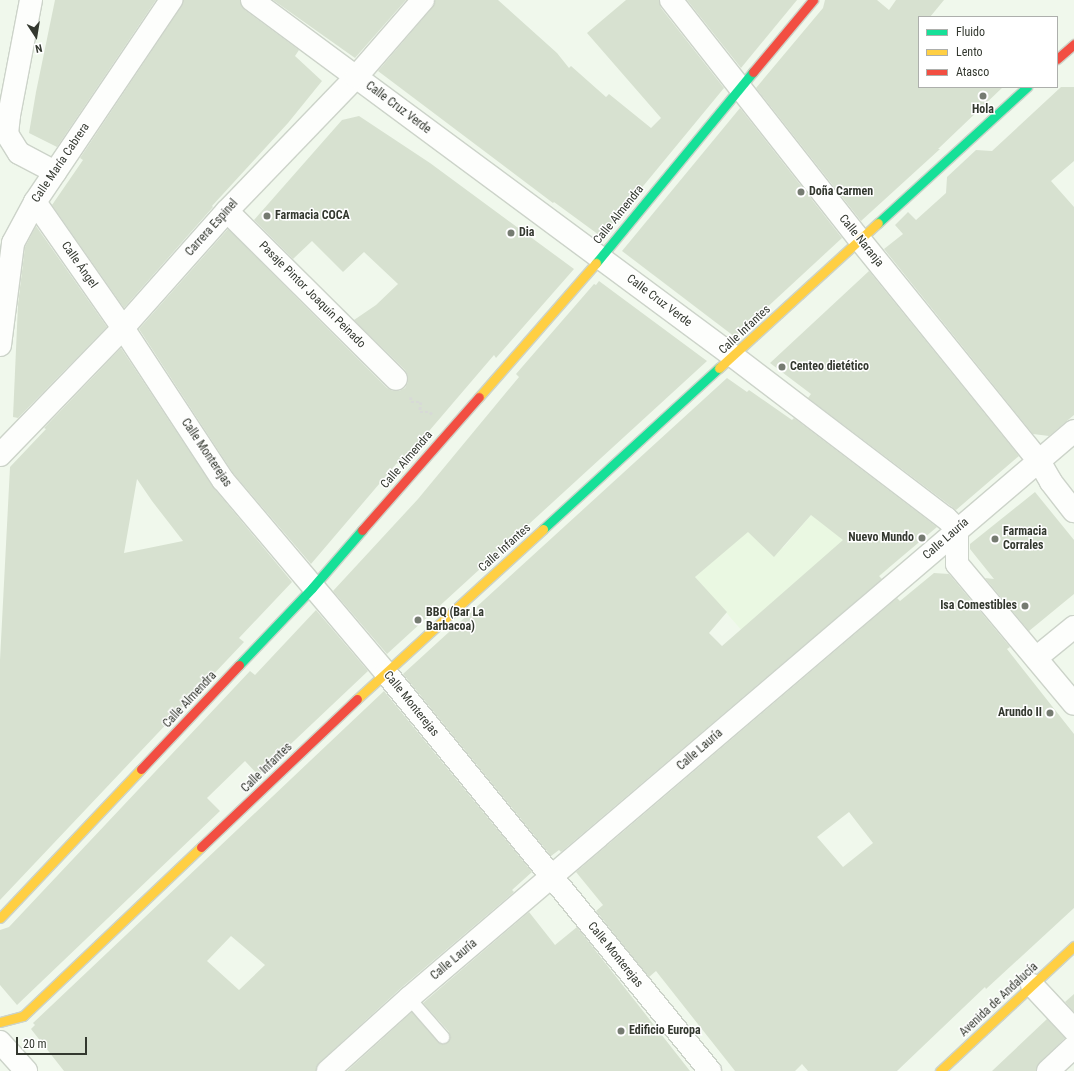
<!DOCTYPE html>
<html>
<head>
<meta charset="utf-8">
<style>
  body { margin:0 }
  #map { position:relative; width:1074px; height:1071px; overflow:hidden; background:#f0f8ec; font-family:"Roboto Condensed",sans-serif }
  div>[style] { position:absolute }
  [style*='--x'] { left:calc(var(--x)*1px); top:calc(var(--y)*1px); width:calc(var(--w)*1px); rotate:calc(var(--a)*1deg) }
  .built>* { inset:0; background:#eaf8e2 }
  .building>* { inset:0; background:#d7e1d0 }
  .path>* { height:2.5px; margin-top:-1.25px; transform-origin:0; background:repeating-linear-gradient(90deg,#d7dad6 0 3px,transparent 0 5px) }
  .roads { filter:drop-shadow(1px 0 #ccd3c9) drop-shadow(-1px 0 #ccd3c9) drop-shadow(0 1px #ccd3c9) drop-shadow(0 -1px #ccd3c9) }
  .lane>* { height:12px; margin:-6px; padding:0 6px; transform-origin:6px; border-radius:6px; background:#fdfefc }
  .street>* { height:22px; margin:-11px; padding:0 11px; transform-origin:11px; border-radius:11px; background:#fdfefc }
  .fast>* { height:9px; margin:-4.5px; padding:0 4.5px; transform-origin:4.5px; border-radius:4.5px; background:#16e098 }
  .slow>* { height:9px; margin:-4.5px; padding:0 4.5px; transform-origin:4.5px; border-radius:4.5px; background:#ffcf43 }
  .jam>* { height:9px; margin:-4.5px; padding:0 4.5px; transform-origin:4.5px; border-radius:4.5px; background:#f24e42 }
  .dots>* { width:11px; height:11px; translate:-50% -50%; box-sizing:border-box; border:2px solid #fff; border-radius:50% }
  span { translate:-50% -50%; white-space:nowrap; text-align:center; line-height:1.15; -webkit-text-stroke:3px #fff; paint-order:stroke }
  .street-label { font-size:12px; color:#33382f }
  .poi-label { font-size:12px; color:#33382f; font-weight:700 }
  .left { translate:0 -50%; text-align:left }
  .right { translate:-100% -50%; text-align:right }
  .legend { position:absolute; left:918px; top:16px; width:140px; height:72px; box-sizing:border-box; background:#fff; border:1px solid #adafac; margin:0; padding:5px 7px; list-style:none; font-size:12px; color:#33382f }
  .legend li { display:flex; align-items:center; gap:8px; height:20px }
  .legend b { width:20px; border:1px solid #adafac }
  .north { position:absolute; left:16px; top:16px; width:40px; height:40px; -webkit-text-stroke:3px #fff; paint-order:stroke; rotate:168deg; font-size:11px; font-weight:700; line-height:16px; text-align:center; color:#33382f }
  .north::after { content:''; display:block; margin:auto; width:14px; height:18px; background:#33382f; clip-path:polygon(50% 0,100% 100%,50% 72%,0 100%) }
  .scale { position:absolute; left:16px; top:1037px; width:71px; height:18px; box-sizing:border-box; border:2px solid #33382f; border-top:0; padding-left:5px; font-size:12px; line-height:14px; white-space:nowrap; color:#33382f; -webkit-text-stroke:3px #fff; paint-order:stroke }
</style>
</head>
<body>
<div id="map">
  <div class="built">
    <i style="clip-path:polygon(811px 515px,871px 551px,889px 568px,837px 614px,744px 633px,695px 577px,748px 531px,765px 548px,773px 539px,783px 548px)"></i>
  </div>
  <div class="building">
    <i style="clip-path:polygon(55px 0,156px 0,57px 147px,29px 133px,36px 92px)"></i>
    <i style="clip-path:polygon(183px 0,240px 0,245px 10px,299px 50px,295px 56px,322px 81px,288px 123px,212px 206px,213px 207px,124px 308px,52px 205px,83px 160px,80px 158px,181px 7px)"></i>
    <i style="clip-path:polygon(273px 0,406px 0,355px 58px)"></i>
    <i style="clip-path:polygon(435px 0,498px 0,557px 53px,569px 68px,571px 66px,606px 97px,609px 94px,651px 128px,661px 118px,587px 33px,626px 0,659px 0,661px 8px,724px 88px,602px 236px,600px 234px,599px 235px,554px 202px,553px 203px,378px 71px,432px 8px)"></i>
    <i style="clip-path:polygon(687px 0,797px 0,741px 68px)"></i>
    <i style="clip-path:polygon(825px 0,877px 0,889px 10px,896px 0,944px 0,930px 17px,919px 17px,919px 87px,1003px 87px,938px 149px,940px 149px,861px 221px,756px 88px,823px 8px)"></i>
    <i style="clip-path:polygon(1061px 87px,1074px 87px,1074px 161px,1051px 181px,1074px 207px,1074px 415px,1049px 436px,1033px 434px,884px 249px,903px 234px,895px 225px,908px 212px,916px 220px,946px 193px,947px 177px,976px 150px,992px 151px)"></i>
    <i style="clip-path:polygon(740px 108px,842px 238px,735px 337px,622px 251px)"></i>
    <i style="clip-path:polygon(359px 116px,430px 163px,574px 269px,496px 358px,494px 355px,400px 465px,397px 463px,311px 564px,233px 473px,139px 329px,228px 229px,387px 388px,393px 391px,399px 391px,405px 388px,408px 382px,408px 376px,405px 370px,354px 320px,376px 305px,398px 284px,364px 252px,343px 272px,312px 241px,293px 259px,254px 220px,342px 120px)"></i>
    <i style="clip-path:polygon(36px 226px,107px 327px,18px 418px,13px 417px,18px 304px,25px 247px)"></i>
    <i style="clip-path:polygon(869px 271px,1019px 456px,956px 510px,808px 398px,811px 394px,770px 363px)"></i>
    <i style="clip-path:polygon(599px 281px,707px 361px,387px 654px,333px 591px,418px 499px,519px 377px,516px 374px,594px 284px,596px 285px)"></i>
    <i style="clip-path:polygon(evenodd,121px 348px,213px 487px,292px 582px,239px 638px,244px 642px,0 900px,0 660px,10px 467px,46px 429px,44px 428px,121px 348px,137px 479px,152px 501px,183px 541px,124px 553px,137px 479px)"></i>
    <i style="clip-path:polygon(evenodd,727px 378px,747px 392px,749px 390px,792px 420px,794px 418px,937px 527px,879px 576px,882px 579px,561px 852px,559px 850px,551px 856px,403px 674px,727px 378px,811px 515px,843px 540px,722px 646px,709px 633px,727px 612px,695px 577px,748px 532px,774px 557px,811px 515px)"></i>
    <i style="clip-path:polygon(1035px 492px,1074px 540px,1074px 594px,1029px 631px,985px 578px,994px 579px,970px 549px,970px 544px)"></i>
    <i style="clip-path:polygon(evenodd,934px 573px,949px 574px,1010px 647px,1007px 649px,1074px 734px,1074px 908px,986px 989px,985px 987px,897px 1071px,808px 1071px,802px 1064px,795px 1071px,735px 1071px,656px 971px,649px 977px,596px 911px,603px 905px,576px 872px,897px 598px,900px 601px,934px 573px,849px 812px,873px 843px,843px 867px,817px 837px,849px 812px)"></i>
    <i style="clip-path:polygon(316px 610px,368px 671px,258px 775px,245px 761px,207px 798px,220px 811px,17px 1005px,0 985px,0 930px,9px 927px,250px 671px,255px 675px)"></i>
    <i style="clip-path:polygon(evenodd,384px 691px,532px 872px,512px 890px,514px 892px,401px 988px,320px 1062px,316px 1071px,64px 1071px,31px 1029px,35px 1025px,33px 1023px,384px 691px,231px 936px,265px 965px,239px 990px,207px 961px,231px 936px)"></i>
    <i style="clip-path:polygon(529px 912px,555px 945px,577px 927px,690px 1071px,347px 1071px,412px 1012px,438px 1042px,444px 1044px,448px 1042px,450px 1039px,449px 1032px,423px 1003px)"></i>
    <i style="clip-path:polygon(1074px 994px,1074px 1012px,1065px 1002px)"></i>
    <i style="clip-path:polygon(1047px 1019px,1065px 1038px,1040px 1062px,1036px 1071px,992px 1071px)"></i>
  </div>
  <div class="path">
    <i style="--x:411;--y:397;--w:5;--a:90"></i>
    <i style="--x:411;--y:402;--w:10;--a:0"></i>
    <i style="--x:421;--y:402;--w:10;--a:96"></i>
    <i style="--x:420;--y:412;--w:10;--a:0"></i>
    <i style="--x:430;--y:412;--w:4;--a:45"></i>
  </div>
  <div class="roads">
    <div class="lane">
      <i style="--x:409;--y:998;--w:52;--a:48.9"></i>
    </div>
    <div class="street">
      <i style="--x:31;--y:0;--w:117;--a:100.8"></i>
      <i style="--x:9;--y:115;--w:19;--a:96"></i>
      <i style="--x:7;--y:134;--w:22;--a:58"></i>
      <i style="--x:19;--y:153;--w:41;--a:27.8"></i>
      <i style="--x:252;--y:0;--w:598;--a:36.51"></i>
      <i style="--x:733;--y:356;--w:268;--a:37.3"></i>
      <i style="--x:946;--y:518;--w:16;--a:45"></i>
      <i style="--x:957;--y:529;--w:35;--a:90"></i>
      <i style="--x:957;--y:564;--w:182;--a:50.1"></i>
      <i style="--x:671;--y:0;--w:305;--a:51.8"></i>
      <i style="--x:860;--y:240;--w:284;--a:51"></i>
      <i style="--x:1039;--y:461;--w:24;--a:60"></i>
      <i style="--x:1051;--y:482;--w:37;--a:52"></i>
      <i style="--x:35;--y:202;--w:154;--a:55.1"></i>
      <i style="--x:123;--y:328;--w:182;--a:56.7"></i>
      <i style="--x:223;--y:480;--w:253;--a:49.8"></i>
      <i style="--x:386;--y:673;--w:513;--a:50.85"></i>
      <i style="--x:227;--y:211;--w:238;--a:44.8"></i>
      <i style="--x:0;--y:345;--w:103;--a:-82.7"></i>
      <i style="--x:13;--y:243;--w:47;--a:-61.8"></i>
      <i style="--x:35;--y:202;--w:244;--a:-56"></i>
      <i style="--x:0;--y:455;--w:177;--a:-45.9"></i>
      <i style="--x:123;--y:328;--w:157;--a:-48.4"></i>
      <i style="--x:227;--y:211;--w:186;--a:-46.1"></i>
      <i style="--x:356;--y:77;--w:102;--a:-49"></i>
      <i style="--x:1036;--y:658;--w:49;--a:-39.2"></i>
      <i style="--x:1032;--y:985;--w:62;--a:47"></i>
      <i style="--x:0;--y:1042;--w:39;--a:48"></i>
      <i style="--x:328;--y:1071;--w:109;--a:-42"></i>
      <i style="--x:409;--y:998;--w:874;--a:-40.45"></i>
      <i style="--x:1048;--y:1071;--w:35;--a:-43"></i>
    </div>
    <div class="fast">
      <i style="--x:878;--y:223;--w:202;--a:-42.4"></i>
      <i style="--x:596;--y:263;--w:247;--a:-50.6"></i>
      <i style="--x:543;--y:529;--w:239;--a:-42.5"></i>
      <i style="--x:239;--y:665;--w:106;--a:-46.5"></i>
      <i style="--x:312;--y:588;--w:77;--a:-49.2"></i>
    </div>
    <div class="slow">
      <i style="--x:719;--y:368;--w:215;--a:-42.4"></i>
      <i style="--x:479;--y:397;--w:178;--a:-48.9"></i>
      <i style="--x:357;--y:699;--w:252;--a:-42.4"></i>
      <i style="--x:0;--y:918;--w:205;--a:-46.6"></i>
      <i style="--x:0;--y:1022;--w:24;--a:-15"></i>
      <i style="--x:23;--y:1016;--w:245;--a:-43.5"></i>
      <i style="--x:940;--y:1071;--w:183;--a:-43"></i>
    </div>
    <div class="jam">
      <i style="--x:1057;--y:59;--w:23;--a:-41"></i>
      <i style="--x:753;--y:72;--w:94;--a:-50.2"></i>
      <i style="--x:362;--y:530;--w:177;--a:-48.7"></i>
      <i style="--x:141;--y:769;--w:143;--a:-46.7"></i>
      <i style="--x:201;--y:847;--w:215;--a:-43.5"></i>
    </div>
  </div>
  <div class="dots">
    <i style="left:983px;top:96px;background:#757b71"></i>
    <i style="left:801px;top:192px;background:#757b71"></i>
    <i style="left:267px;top:216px;background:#757b71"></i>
    <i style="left:511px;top:233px;background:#757b71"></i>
    <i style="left:782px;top:367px;background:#757b71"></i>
    <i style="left:922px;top:538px;background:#757b71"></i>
    <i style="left:995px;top:539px;background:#757b71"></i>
    <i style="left:1025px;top:606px;background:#757b71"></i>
    <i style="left:418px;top:620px;background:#757b71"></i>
    <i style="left:1050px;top:713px;background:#757b71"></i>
    <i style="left:621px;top:1031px;background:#757b71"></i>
  </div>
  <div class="street-label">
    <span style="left:398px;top:108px;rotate:37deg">Calle Cruz Verde</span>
    <span style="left:61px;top:163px;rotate:-56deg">Calle María Cabrera</span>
    <span style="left:619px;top:215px;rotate:-51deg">Calle Almendra</span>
    <span style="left:212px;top:228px;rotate:-48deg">Carrera Espinel</span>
    <span style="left:861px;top:241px;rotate:51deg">Calle Naranja</span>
    <span style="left:79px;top:265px;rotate:55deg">Calle Ángel</span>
    <span style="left:312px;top:295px;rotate:45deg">Pasaje Pintor Joaquín Peinado</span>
    <span style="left:659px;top:301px;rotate:37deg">Calle Cruz Verde</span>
    <span style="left:745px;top:330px;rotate:-43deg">Calle Infantes</span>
    <span style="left:206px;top:453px;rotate:56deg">Calle Monterejas</span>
    <span style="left:407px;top:460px;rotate:-49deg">Calle Almendra</span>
    <span style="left:946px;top:539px;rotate:-41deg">Calle Lauría</span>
    <span style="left:505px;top:548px;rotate:-42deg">Calle Infantes</span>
    <span style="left:190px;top:700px;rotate:-47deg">Calle Almendra</span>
    <span style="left:411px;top:704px;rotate:51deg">Calle Monterejas</span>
    <span style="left:700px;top:750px;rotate:-41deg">Calle Lauría</span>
    <span style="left:267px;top:768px;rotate:-44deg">Calle Infantes</span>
    <span style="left:615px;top:955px;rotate:51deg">Calle Monterejas</span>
    <span style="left:454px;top:960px;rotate:-40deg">Calle Lauría</span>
    <span style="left:999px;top:1000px;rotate:-43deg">Avenida de Andalucía</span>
  </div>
  <div class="poi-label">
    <span style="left:983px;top:110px">Hola</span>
    <span class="left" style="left:809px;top:192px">Doña Carmen</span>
    <span class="left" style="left:275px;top:216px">Farmacia COCA</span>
    <span class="left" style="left:519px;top:233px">Dia</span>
    <span class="left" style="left:790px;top:367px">Centeo dietético</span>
    <span class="left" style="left:1003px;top:539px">Farmacia<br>Corrales</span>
    <span class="right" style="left:914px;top:538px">Nuevo Mundo</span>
    <span class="right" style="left:1017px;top:606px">Isa Comestibles</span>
    <span class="left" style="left:426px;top:620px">BBQ (Bar La<br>Barbacoa)</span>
    <span class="right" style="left:1042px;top:713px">Arundo II</span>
    <span class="left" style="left:629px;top:1031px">Edificio Europa</span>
  </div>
  <ul class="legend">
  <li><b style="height:5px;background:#16e098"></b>Fluido</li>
  <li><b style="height:5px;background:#ffcf43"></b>Lento</li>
  <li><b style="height:5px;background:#f24e42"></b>Atasco</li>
  </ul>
  <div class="north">N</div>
  <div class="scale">20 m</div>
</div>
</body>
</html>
